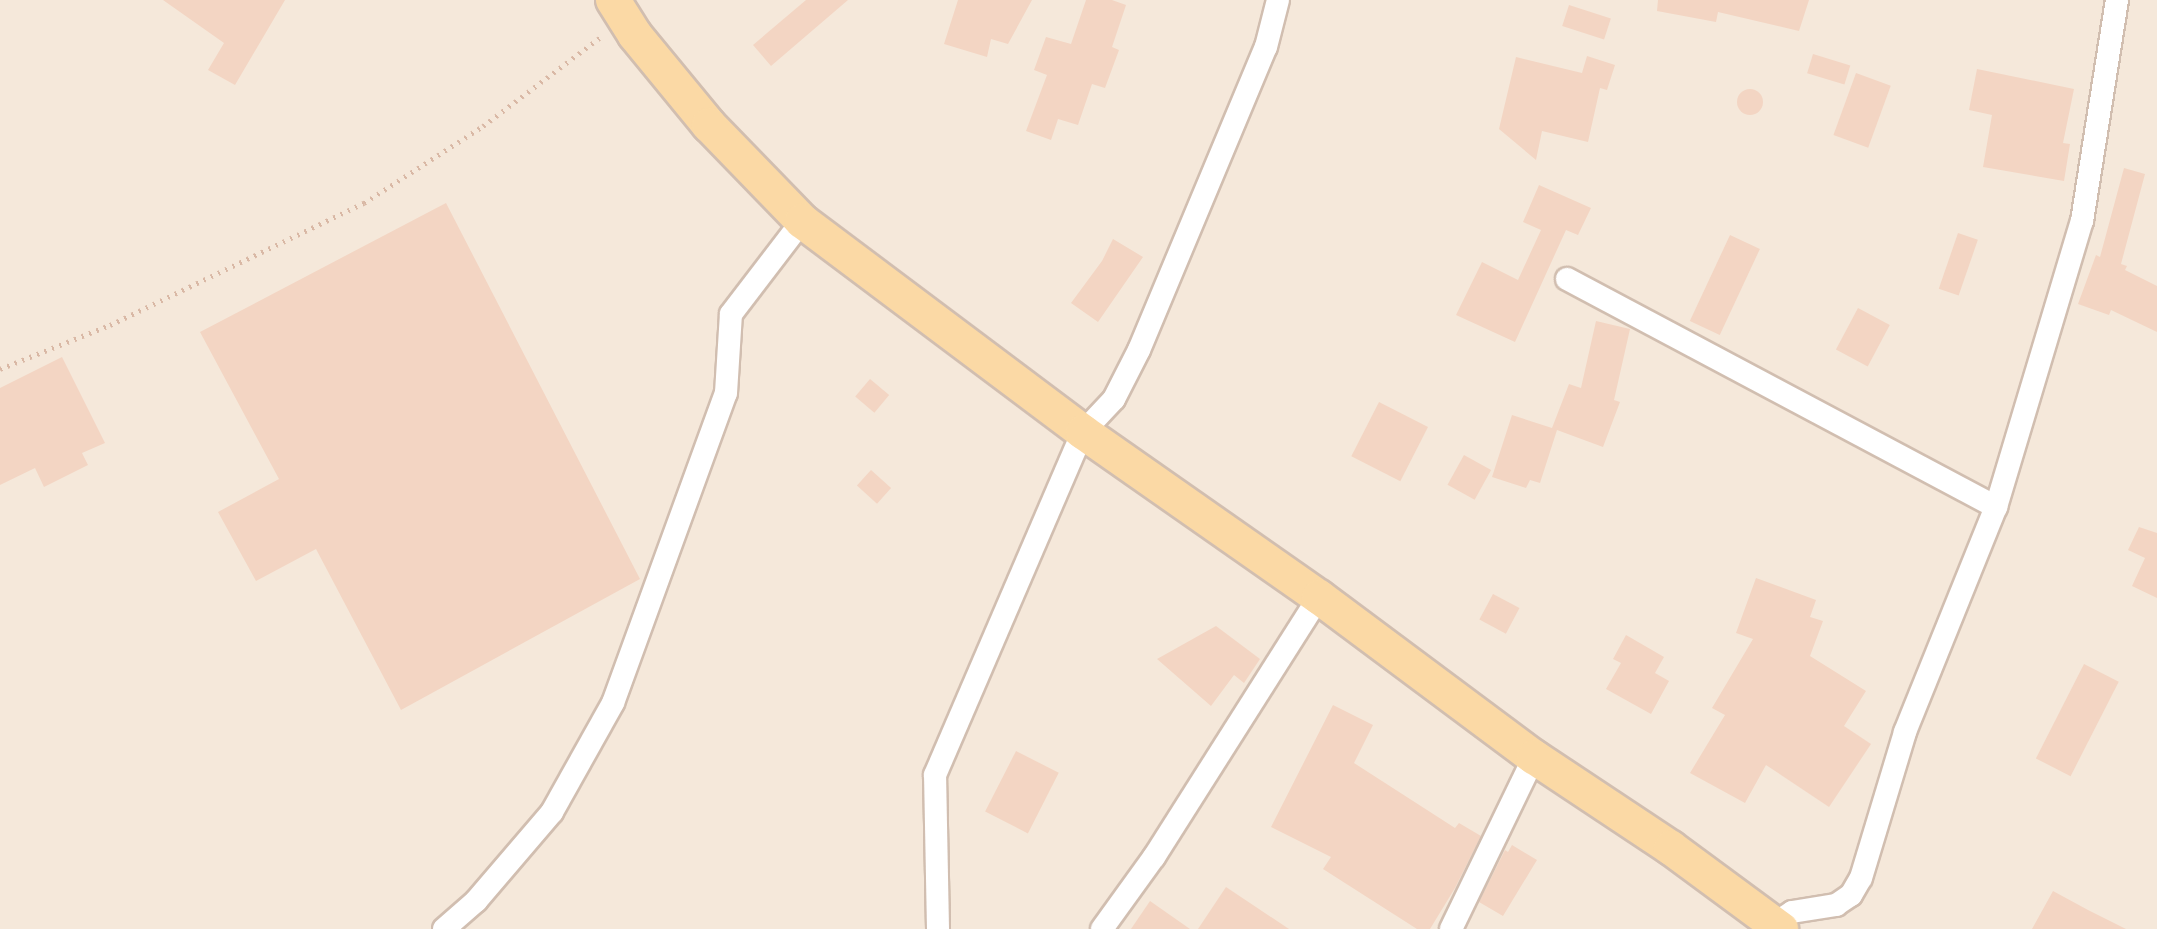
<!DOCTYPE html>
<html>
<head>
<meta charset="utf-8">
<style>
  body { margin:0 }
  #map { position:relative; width:2157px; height:929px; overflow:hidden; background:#fdf6ec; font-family:"Space Grotesk",sans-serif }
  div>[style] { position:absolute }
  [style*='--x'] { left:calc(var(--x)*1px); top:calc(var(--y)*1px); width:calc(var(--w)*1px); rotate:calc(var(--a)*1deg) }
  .residential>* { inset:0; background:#f5e8da; transform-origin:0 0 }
  .building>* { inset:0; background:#f3d5c3; transform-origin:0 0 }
  .round { border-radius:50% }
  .path>* { height:5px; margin-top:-2.5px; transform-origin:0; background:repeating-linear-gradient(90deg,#d9b8a5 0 2px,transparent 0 8px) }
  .roads { filter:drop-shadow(2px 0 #d1beb0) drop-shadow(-2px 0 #d1beb0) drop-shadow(0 2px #d1beb0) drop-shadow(0 -2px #d1beb0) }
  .minor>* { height:22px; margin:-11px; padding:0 11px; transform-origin:11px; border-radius:11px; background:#fff }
  .primary>* { height:34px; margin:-17px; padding:0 17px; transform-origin:17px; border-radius:17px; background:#fbd9a5 }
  span { translate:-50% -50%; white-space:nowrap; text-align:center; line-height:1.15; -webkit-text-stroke:6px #fffaf3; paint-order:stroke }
</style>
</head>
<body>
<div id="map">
  <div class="residential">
    <i style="left:0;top:0;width:2157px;height:929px"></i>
  </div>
  <div class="building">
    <i style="clip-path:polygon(163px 0,285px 0,235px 85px,208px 70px,224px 43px)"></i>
    <i style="clip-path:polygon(806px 0,848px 0,771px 66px,753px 45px)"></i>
    <i style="clip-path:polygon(958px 0,1032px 0,1008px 44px,991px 39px,987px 57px,944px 44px)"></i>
    <i style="clip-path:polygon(1086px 0,1112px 0,1126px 5px,1112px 47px,1119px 50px,1105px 88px,1092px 84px,1078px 125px,1058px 119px,1051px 140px,1026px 131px,1047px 75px,1034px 70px,1046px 37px,1071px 44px)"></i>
    <i style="clip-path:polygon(1658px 0,1809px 0,1799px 31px,1718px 12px,1716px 22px,1657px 11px)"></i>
    <i style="left:1569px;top:5px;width:44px;height:22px;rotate:18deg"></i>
    <i style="left:1813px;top:54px;width:39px;height:20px;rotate:17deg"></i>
    <i style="clip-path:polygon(1587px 56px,1615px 65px,1607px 90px,1600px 88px,1588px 142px,1542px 131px,1536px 160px,1499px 129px,1516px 57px,1582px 73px)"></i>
    <i style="clip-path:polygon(1977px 69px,2074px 89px,2063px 143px,2070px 144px,2064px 181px,1983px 167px,1992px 115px,1969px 110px)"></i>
    <i style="left:1856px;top:73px;width:37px;height:66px;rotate:20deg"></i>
    <i class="round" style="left:1737px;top:89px;width:26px;height:26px"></i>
    <i style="clip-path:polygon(2124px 168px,2145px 174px,2121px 264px,2127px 266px,2125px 270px,2157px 286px,2157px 332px,2111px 310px,2109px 315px,2078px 304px,2096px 255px,2100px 257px)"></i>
    <i style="clip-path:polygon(1539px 185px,1591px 208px,1578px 235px,1566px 230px,1515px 342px,1456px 315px,1482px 262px,1518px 280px,1541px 230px,1523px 222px)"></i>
    <i style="clip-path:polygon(446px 203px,640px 579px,401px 710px,316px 549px,256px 581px,218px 512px,279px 479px,200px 332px)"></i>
    <i style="left:1958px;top:233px;width:21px;height:59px;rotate:19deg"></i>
    <i style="left:1730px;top:235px;width:33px;height:95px;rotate:25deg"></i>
    <i style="clip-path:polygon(1113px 239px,1143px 257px,1098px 322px,1071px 303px,1102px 261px)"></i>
    <i style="left:1858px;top:308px;width:36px;height:47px;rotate:28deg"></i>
    <i style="clip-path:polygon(1596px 321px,1630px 329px,1614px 400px,1620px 402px,1603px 447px,1557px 430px,1540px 483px,1530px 480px,1526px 488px,1492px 477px,1512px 415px,1552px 428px,1569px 384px,1581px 388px)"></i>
    <i style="clip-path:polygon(62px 357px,105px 443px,82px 453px,88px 465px,44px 487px,35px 468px,0 485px,0 388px)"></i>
    <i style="left:870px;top:379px;width:25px;height:23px;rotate:40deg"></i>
    <i style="left:1379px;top:402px;width:55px;height:61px;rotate:27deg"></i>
    <i style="left:1464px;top:455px;width:31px;height:34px;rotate:29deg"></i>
    <i style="left:871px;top:470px;width:27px;height:21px;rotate:42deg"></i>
    <i style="clip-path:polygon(2139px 527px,2157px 533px,2157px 598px,2132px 586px,2145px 558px,2128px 550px)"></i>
    <i style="clip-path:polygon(1756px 578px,1816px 600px,1810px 617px,1823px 621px,1810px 656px,1866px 691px,1844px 726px,1871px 744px,1829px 807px,1766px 765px,1745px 803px,1690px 773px,1725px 715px,1712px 708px,1753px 639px,1736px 633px)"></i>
    <i style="left:1493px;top:594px;width:30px;height:29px;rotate:28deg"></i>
    <i style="clip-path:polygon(1216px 626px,1260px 659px,1244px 683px,1234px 675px,1211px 706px,1157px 659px)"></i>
    <i style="clip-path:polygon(1626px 635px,1664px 657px,1655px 673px,1669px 681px,1651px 714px,1606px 689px,1621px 663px,1613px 659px)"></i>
    <i style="left:2084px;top:664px;width:39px;height:106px;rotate:27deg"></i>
    <i style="clip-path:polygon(1333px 705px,1373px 725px,1354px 763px,1455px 828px,1459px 823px,1481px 836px,1455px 888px,1430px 929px,1417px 929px,1323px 869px,1331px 857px,1271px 827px)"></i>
    <i style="left:1016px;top:751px;width:48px;height:68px;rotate:27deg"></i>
    <i style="clip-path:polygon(1512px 845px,1537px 860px,1503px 916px,1479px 902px,1505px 850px,1508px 852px)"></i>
    <i style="clip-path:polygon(1226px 887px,1289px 929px,1198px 929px)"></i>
    <i style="clip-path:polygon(2053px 891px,2088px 910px,2126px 929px,2032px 929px)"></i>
    <i style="clip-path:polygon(1150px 901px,1190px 929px,1131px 929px)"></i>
  </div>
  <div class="path">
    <i style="--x:0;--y:369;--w:118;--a:-21.8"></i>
    <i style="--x:110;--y:325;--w:282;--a:-25.7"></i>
    <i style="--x:364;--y:203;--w:142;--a:-32.9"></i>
    <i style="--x:483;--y:126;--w:149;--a:-37.1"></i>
  </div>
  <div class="roads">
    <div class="minor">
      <i style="--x:1567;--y:279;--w:486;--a:28"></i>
      <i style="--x:444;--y:929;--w:43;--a:-41.2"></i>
      <i style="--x:476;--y:901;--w:117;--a:-49.5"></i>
      <i style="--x:552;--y:812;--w:125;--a:-60.8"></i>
      <i style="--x:613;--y:703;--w:330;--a:-70"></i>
      <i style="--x:726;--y:393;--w:79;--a:-86.4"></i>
      <i style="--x:731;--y:314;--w:117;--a:-52.6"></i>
      <i style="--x:938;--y:929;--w:154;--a:-91.1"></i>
      <i style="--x:935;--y:775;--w:374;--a:-66.7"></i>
      <i style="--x:1083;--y:432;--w:45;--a:-46.8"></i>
      <i style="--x:1114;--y:399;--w:55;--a:-63"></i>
      <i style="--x:1139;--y:350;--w:329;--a:-67.3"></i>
      <i style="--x:1266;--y:47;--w:49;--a:-75.7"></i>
      <i style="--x:1102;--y:929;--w:89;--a:-54.2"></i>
      <i style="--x:1154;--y:857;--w:308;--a:-57.6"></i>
      <i style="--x:1451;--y:929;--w:191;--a:-64.2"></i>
      <i style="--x:1766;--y:929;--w:31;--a:-33"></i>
      <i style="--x:1792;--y:912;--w:45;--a:-9"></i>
      <i style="--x:1836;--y:905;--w:18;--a:-34"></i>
      <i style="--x:1851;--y:895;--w:20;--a:-60"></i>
      <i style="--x:1861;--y:878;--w:152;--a:-73.2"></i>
      <i style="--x:1905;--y:732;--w:243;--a:-68"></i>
      <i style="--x:1996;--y:507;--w:299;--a:-73.3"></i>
      <i style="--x:2082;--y:221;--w:224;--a:-81"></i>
    </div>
    <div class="primary">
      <i style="--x:613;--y:0;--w:41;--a:57.8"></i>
      <i style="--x:635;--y:35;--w:117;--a:50.6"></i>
      <i style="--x:709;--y:125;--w:134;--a:45.9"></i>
      <i style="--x:802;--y:221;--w:351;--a:36.9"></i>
      <i style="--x:1083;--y:432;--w:288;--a:35"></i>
      <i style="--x:1319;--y:597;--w:268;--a:36.7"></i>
      <i style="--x:1534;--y:757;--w:164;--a:33.6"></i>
      <i style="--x:1671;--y:848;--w:137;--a:36.4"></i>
    </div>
  </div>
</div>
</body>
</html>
